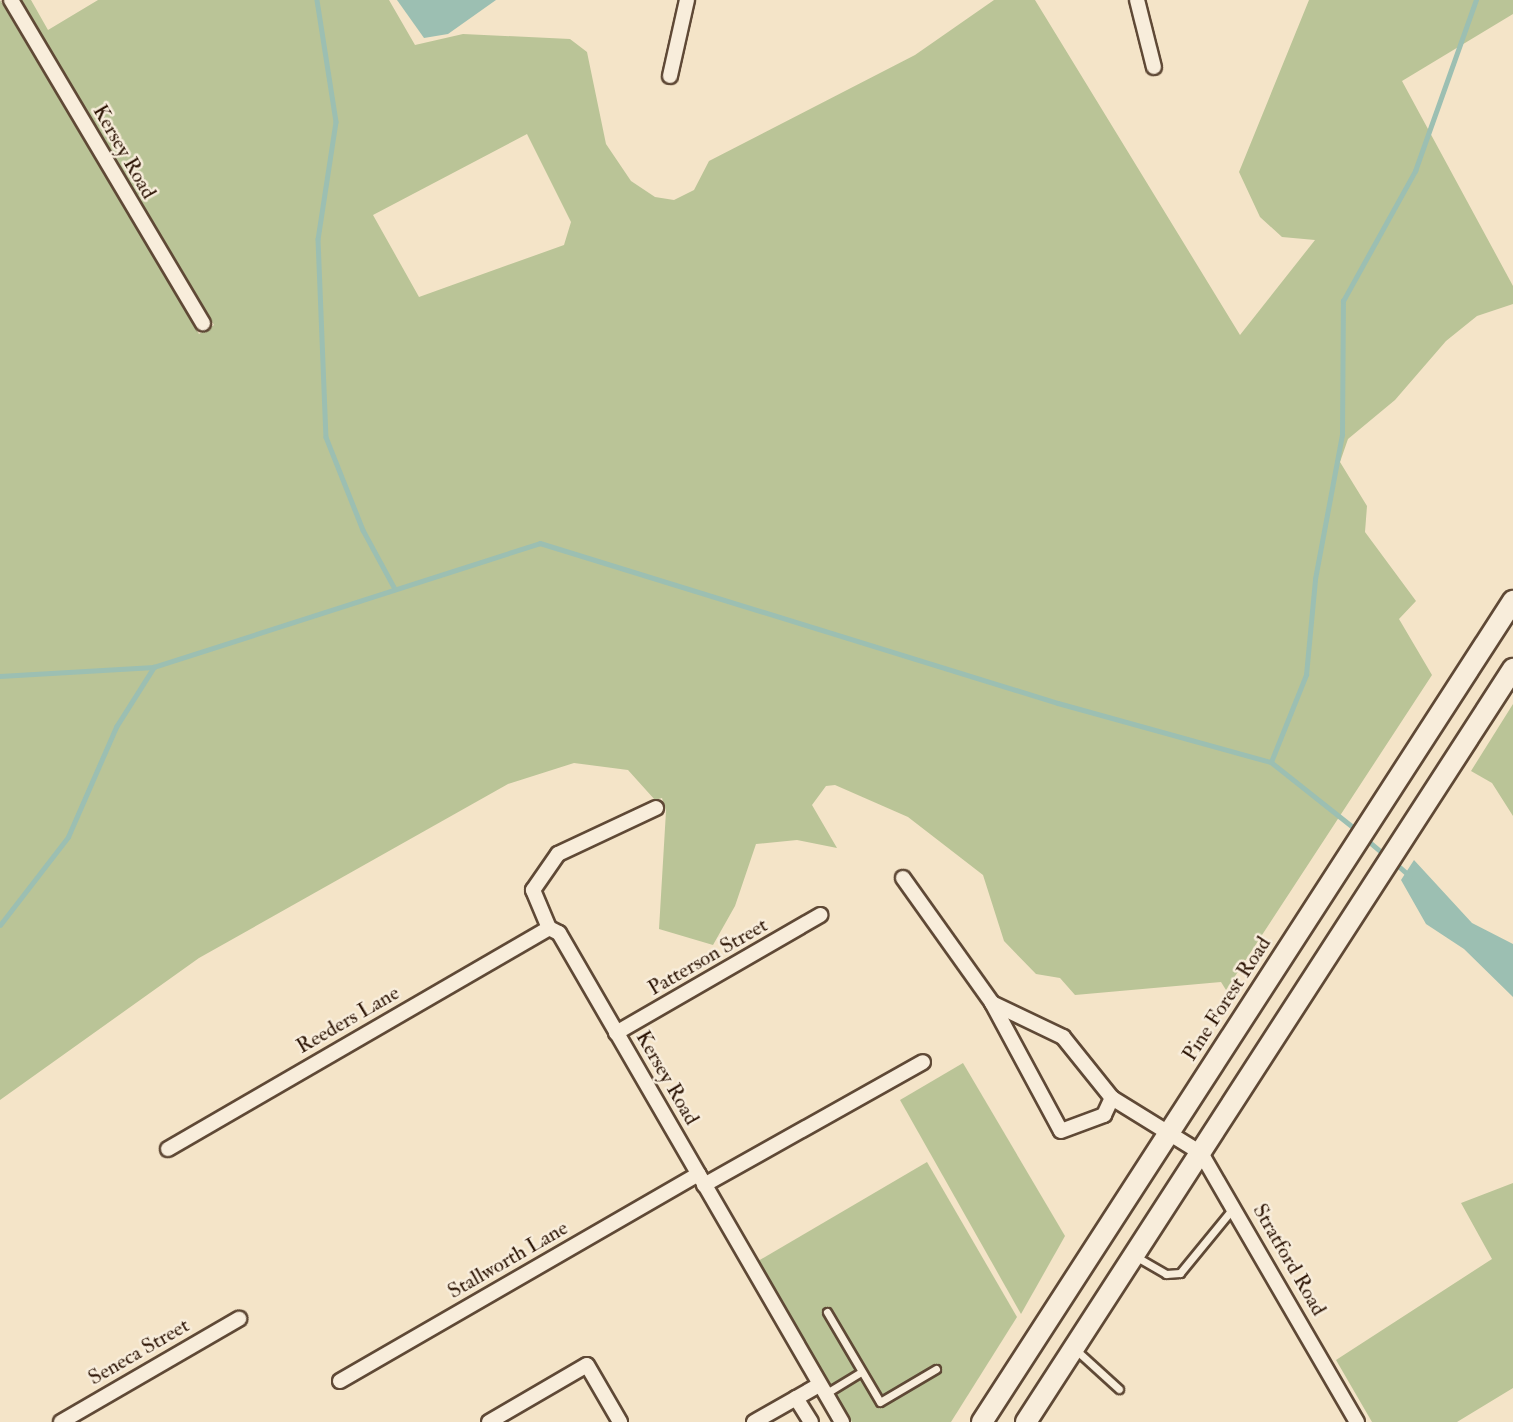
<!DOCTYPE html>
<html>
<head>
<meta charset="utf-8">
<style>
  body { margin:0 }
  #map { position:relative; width:1513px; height:1422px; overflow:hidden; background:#f4e4c8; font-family:"IM FELL Double Pica",serif }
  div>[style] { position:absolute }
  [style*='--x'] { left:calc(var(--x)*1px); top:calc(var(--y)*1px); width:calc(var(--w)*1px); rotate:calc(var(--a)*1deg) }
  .green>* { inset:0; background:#bac497 }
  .water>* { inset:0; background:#9cbfb2 }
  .stream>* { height:4.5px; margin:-2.25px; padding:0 2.25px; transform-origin:2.25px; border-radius:2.25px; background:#9cbfb2 }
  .roads { filter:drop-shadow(2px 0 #5f4936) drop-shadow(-2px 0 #5f4936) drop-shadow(0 2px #5f4936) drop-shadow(0 -2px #5f4936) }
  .service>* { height:7px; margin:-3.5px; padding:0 3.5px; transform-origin:3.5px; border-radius:3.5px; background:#f8eddb }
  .minor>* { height:14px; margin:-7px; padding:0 7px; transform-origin:7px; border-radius:7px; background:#f8eddb }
  .secondary>* { height:20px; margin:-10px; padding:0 10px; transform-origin:10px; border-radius:10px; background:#f8eddb }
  span { translate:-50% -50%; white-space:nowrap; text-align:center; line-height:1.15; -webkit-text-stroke:5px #f8eddb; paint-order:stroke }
  .street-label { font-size:21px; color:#2d1505 }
</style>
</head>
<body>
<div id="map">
  <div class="green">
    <i style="clip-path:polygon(evenodd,0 0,199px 334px,214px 325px,21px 0,31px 0,48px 30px,98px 0,389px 0,415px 45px,463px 34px,570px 39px,587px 52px,606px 144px,631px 181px,655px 197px,674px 200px,694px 190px,709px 161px,915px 55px,994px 0,1035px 0,1240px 335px,1315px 240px,1282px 237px,1260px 217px,1239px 172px,1309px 0,1513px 0,1513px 14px,1402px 81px,1513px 286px,1513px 304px,1477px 316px,1446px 341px,1395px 400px,1348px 439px,1340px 462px,1367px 506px,1365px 532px,1416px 601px,1399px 619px,1432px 675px,1226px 990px,1221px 982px,1075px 995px,1060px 978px,1036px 974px,1004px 941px,983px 875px,908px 817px,835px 785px,826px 786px,812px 805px,837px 848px,797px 840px,756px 844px,735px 906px,713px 945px,659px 929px,666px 811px,662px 798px,655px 800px,628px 770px,574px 763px,508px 784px,199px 958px,0 1100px,0 0,527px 134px,571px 222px,564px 245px,419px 297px,373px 215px,527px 134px)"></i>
    <i style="clip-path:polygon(1513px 704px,1513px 816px,1492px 783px,1471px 771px)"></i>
    <i style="clip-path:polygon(963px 1063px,1065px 1236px,1021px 1314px,900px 1100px)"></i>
    <i style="clip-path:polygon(927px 1162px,1017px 1317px,951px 1422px,852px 1422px,758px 1261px)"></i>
    <i style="clip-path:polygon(1513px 1183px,1513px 1388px,1457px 1422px,1372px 1422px,1336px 1360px,1492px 1259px,1461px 1203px)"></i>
  </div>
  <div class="water">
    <i style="clip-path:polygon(397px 0,496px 0,448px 34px,424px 38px)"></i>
    <i style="clip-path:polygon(1414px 860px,1472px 923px,1513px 944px,1513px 997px,1464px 949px,1426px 924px,1401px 880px)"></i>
  </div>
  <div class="stream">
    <i style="--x:317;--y:0;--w:123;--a:81.1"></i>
    <i style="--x:336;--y:122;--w:118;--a:98.7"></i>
    <i style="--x:318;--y:239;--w:198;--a:87.7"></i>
    <i style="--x:326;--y:437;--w:100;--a:68.3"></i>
    <i style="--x:363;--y:530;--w:65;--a:61.5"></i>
    <i style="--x:0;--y:676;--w:154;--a:-3.3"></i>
    <i style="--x:154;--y:667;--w:405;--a:-17.8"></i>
    <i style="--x:540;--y:543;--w:542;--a:17.16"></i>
    <i style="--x:1058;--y:703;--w:221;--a:15.5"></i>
    <i style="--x:1271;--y:762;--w:111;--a:38.4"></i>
    <i style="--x:1271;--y:762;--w:94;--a:-68.1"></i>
    <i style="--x:1306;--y:675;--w:96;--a:-84.6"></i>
    <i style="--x:1315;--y:579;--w:147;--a:-79.4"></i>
    <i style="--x:1342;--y:435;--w:134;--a:-89.6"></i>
    <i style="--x:1343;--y:301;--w:149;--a:-61"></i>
    <i style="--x:1415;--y:171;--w:182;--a:-70.4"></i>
    <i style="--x:1366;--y:839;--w:25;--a:40"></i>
    <i style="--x:1394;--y:862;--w:21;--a:41"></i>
    <i style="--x:0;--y:925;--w:111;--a:-52.3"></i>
    <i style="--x:68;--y:837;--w:120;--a:-66.4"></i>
    <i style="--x:116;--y:727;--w:71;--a:-57.7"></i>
  </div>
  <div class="roads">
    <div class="service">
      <i style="--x:1135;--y:1256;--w:36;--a:30"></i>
      <i style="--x:1166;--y:1274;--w:14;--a:-4"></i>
      <i style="--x:1180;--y:1273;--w:85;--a:-50.7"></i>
      <i style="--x:827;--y:1312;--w:104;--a:59.5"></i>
      <i style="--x:880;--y:1402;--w:65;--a:-30.5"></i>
      <i style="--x:1076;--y:1350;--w:58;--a:42.2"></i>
      <i style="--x:825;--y:1394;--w:42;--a:-31.4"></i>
    </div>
    <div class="minor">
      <i style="--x:11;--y:0;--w:376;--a:59.3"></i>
      <i style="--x:1137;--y:0;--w:69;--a:75.8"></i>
      <i style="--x:670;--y:76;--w:78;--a:-77.4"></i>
      <i style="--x:656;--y:808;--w:108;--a:154.9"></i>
      <i style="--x:558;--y:854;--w:44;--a:124.8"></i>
      <i style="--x:533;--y:890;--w:41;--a:67.2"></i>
      <i style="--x:549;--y:928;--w:11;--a:27"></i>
      <i style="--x:559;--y:933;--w:565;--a:59.94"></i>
      <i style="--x:903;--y:878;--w:153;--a:54.5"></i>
      <i style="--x:992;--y:1003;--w:79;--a:25.6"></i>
      <i style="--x:1063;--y:1037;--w:78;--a:51.2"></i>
      <i style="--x:1112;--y:1098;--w:105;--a:31.7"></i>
      <i style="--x:1201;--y:1153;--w:311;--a:59.9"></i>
      <i style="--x:992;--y:1003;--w:145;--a:61.7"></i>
      <i style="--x:1061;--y:1131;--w:46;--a:-20.4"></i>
      <i style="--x:1104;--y:1115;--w:19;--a:-65"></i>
      <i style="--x:616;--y:1033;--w:236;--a:-30"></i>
      <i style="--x:168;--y:1149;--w:440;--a:-30.1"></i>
      <i style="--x:704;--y:1185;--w:251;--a:-29.3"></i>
      <i style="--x:340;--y:1381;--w:414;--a:-30"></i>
      <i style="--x:796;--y:1398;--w:28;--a:58"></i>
      <i style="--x:61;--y:1422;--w:206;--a:-30.1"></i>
      <i style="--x:489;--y:1422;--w:113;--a:-30.2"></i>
      <i style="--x:587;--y:1365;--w:66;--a:59.9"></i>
      <i style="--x:754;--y:1422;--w:75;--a:-29.6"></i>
    </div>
    <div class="secondary">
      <i style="--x:982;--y:1422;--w:978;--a:-57.11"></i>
      <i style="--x:1026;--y:1422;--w:897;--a:-57.11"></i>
    </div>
  </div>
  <div class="street-label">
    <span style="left:124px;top:152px;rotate:60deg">Kersey Road</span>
    <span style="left:708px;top:957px;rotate:-30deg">Patterson Street</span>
    <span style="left:1227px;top:999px;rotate:-57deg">Pine Forest Road</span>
    <span style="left:348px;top:1020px;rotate:-30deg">Reeders Lane</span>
    <span style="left:667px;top:1078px;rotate:60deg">Kersey Road</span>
    <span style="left:508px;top:1260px;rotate:-30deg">Stallworth Lane</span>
    <span style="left:1289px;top:1260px;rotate:60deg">Stratford Road</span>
    <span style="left:139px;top:1352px;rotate:-30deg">Seneca Street</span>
  </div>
</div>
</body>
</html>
